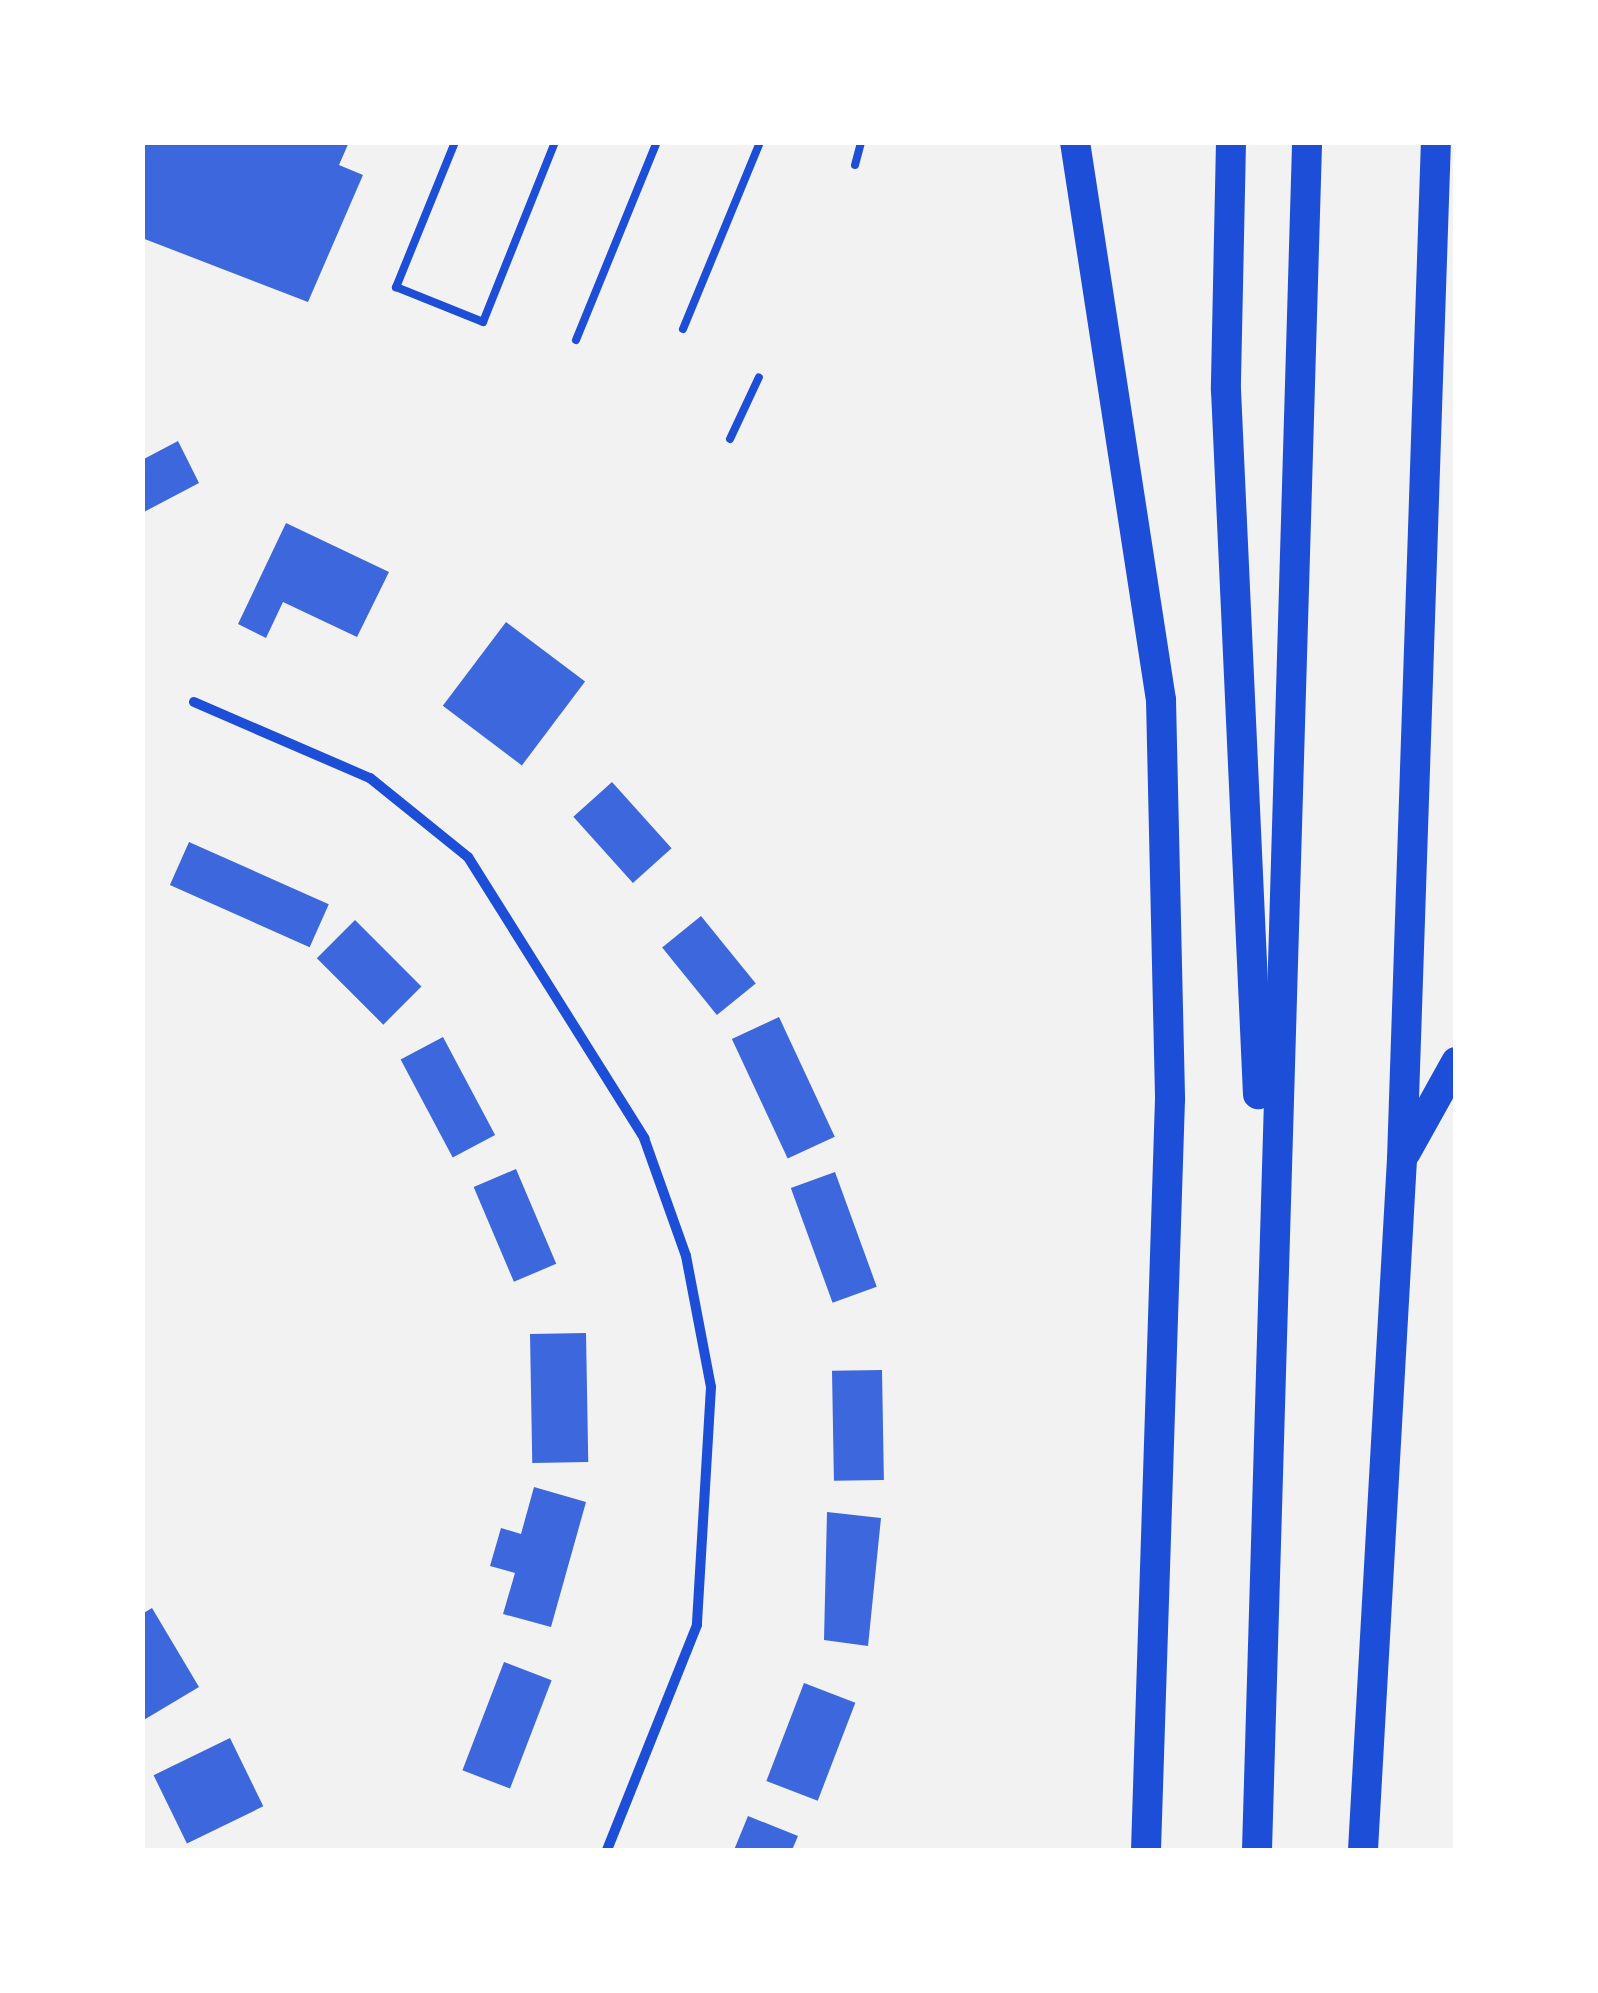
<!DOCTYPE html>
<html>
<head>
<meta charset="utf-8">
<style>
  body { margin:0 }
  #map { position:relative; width:1598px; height:1993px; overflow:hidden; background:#f2f2f2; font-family:"PT Sans Narrow",sans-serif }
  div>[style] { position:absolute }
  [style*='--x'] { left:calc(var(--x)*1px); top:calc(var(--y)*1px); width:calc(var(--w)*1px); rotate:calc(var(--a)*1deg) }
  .building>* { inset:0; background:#3d67dc; transform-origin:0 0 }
  .service>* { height:8px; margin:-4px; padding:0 4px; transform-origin:4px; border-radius:4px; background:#1d4ed8 }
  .minor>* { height:10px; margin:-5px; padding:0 5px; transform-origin:5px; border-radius:5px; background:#1d4ed8 }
  .motorway>* { height:30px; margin:-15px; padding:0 15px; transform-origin:15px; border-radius:15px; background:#1d4ed8 }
  span { translate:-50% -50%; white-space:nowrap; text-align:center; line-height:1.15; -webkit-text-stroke:8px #fff; paint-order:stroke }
  .frame { position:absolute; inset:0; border:145px solid #fff; pointer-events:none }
</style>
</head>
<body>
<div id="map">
  <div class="building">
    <i style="clip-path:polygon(142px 142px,349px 142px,339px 165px,363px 175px,308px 302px,142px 238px)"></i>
    <i style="clip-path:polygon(178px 441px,199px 483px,142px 513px,142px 460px)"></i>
    <i style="clip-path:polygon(286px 523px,389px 572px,357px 637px,283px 602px,266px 638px,238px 624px)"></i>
    <i style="left:506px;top:622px;width:99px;height:105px;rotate:37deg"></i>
    <i style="left:612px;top:782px;width:89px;height:52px;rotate:48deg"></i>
    <i style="left:189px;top:842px;width:153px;height:47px;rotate:24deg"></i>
    <i style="left:701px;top:916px;width:87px;height:50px;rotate:51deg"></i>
    <i style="left:355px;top:920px;width:94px;height:54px;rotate:45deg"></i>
    <i style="left:779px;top:1017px;width:132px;height:52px;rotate:65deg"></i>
    <i style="left:443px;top:1037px;width:111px;height:48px;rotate:62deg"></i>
    <i style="left:516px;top:1169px;width:103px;height:46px;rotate:67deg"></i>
    <i style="left:835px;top:1172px;width:122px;height:47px;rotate:70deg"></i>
    <i style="left:586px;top:1333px;width:129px;height:56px;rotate:89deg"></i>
    <i style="left:882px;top:1370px;width:110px;height:50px;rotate:89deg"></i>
    <i style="clip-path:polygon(534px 1487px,586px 1502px,551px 1627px,503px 1614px,515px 1573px,490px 1566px,501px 1528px,521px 1534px)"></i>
    <i style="clip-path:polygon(827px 1512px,881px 1518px,868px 1646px,824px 1640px)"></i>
    <i style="clip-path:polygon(152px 1608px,199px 1687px,142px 1721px,142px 1614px)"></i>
    <i style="left:504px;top:1662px;width:51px;height:116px;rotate:21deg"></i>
    <i style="left:804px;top:1683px;width:55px;height:105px;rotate:21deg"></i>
    <i style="left:230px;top:1738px;width:76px;height:85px;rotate:64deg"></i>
    <i style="clip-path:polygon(748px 1816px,798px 1836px,792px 1850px,734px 1850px)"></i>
  </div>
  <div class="service">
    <i style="--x:455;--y:142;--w:157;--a:112.1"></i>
    <i style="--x:396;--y:287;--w:94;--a:21.9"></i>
    <i style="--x:483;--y:322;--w:194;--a:-68.2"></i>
    <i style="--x:855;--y:165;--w:24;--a:-75"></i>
    <i style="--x:683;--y:329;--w:202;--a:-67.6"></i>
    <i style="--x:576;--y:340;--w:214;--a:-67.8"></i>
    <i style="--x:730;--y:439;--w:68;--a:-64.9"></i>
  </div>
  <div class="minor">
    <i style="--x:194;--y:702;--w:192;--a:23.4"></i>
    <i style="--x:370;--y:778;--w:126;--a:38.9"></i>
    <i style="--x:468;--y:857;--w:332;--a:57.9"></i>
    <i style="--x:644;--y:1138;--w:125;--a:70.4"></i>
    <i style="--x:686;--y:1256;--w:133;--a:79.2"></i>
    <i style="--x:711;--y:1387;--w:238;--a:93.4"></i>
    <i style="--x:697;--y:1625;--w:242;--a:111.8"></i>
  </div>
  <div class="motorway">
    <i style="--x:1075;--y:142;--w:565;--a:81.24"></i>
    <i style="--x:1161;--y:700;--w:399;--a:88.7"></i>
    <i style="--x:1170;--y:1099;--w:751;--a:91.83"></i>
    <i style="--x:1231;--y:142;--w:248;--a:91.2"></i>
    <i style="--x:1226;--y:390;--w:705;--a:87.4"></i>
    <i style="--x:1406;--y:1152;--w:103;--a:-60.9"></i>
    <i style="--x:1257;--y:1850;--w:1709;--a:-88.32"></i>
    <i style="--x:1363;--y:1850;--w:692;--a:-86.77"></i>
    <i style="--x:1402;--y:1159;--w:1018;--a:-88.09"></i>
  </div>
  <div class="frame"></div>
</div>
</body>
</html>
